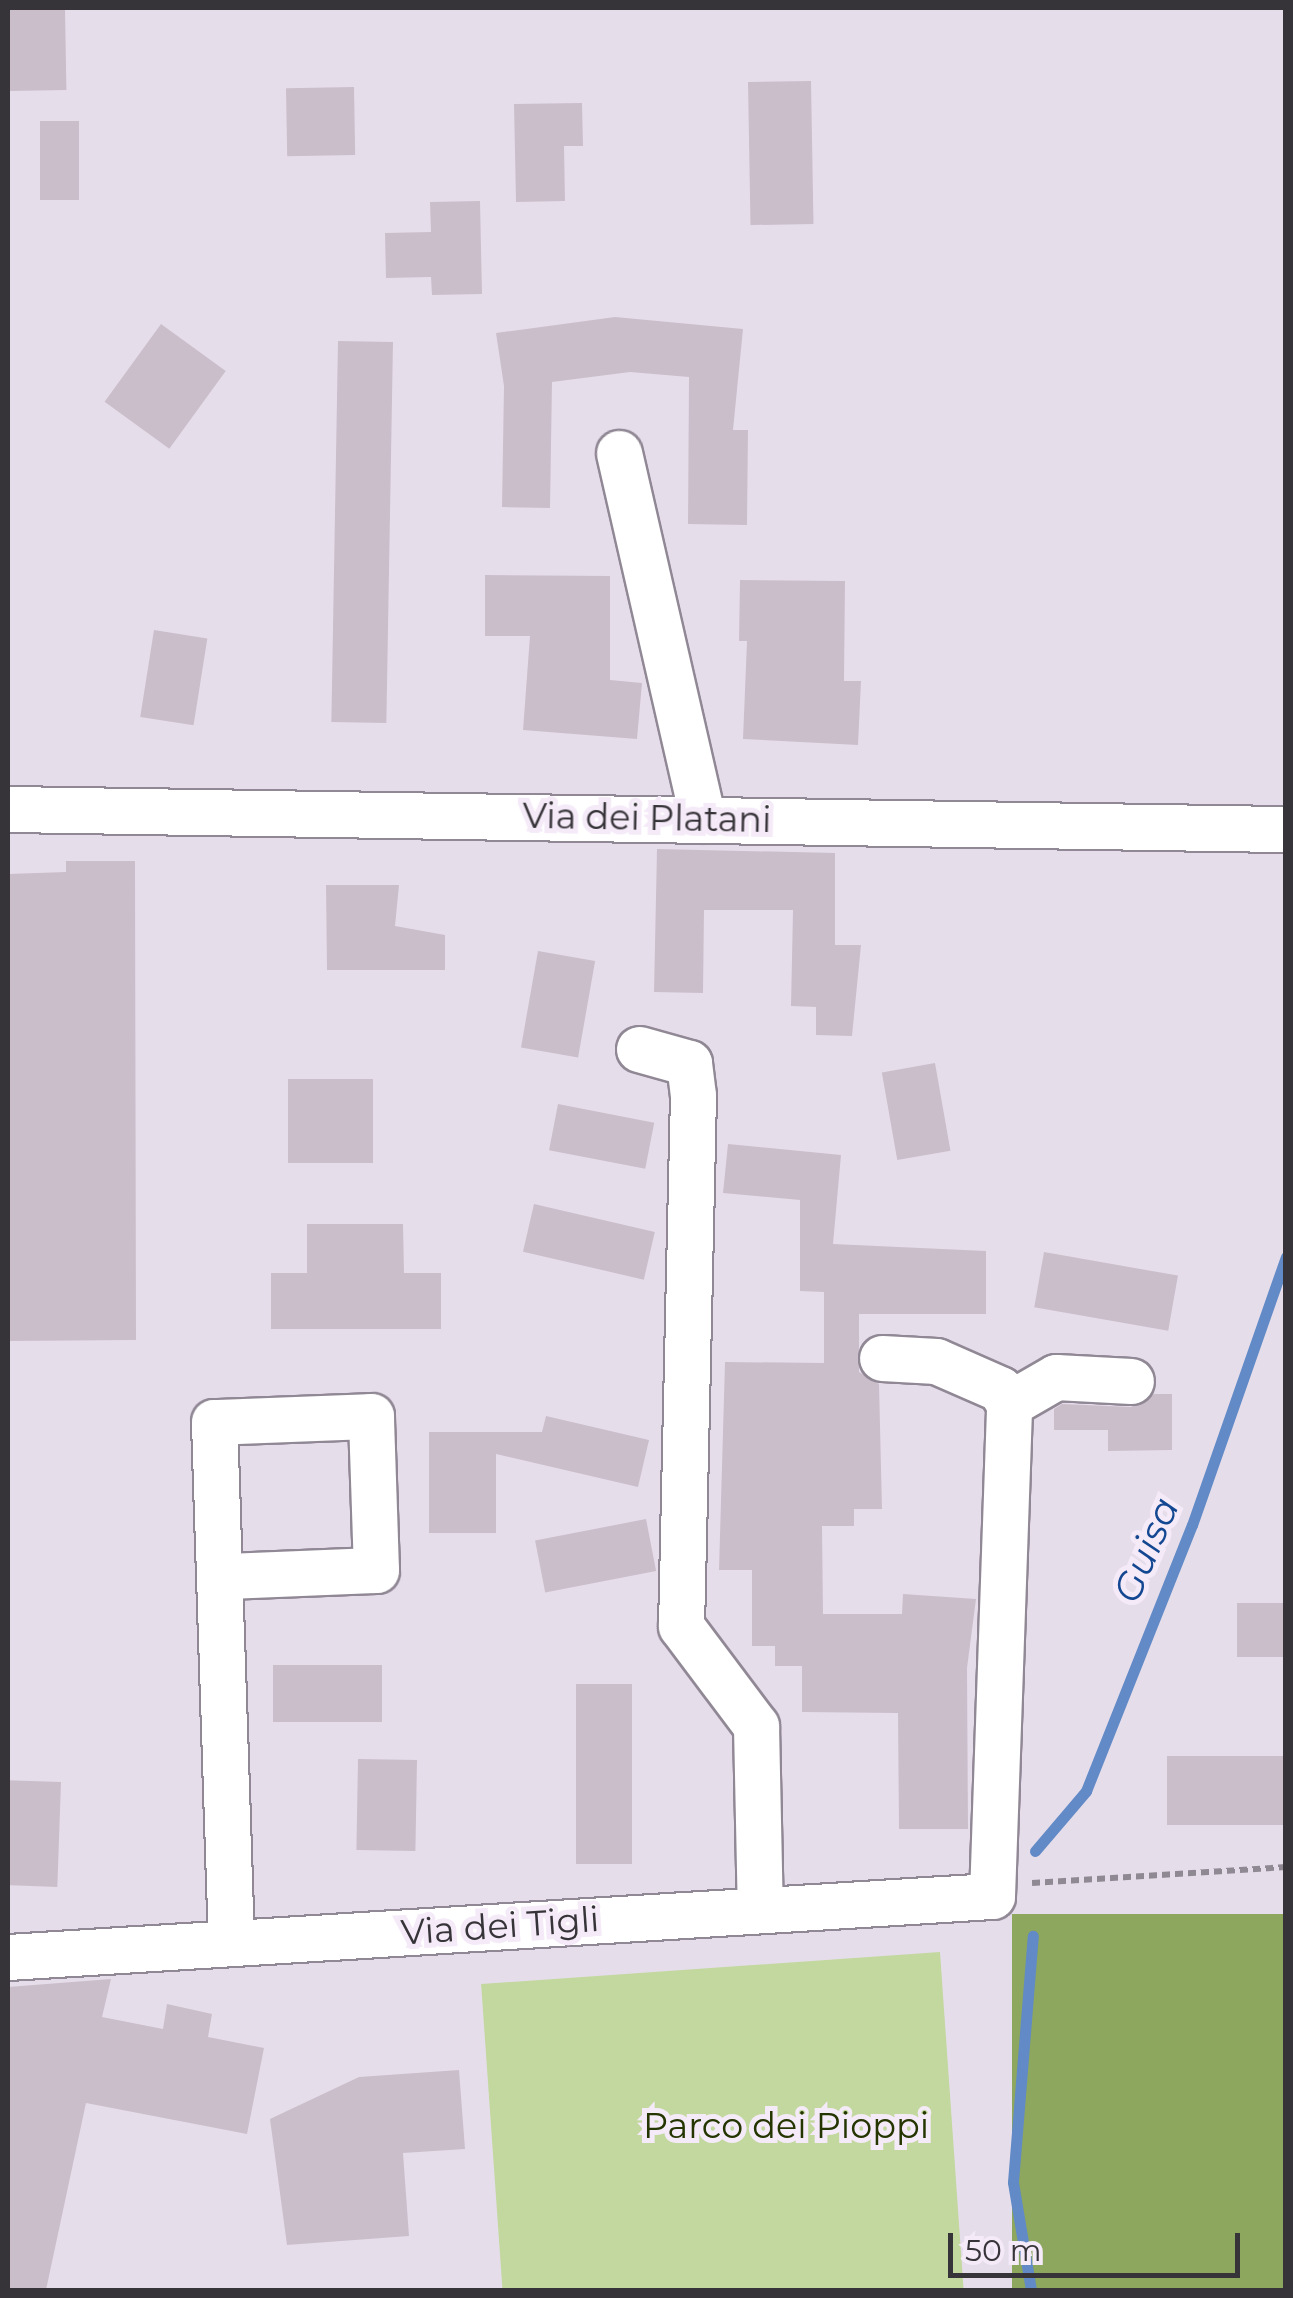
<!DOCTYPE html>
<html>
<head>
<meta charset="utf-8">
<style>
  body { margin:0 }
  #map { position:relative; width:1293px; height:2298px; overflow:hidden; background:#e6ddeb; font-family:Montserrat,sans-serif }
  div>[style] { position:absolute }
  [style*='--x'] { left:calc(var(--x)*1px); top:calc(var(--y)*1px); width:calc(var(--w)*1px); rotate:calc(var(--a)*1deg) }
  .green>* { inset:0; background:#c2d89e; transform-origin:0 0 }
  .forest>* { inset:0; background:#8da75e; transform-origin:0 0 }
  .stream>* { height:11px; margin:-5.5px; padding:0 5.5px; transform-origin:5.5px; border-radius:5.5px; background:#618ac6 }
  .building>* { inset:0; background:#cabeca; transform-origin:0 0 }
  .path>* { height:6px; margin-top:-3px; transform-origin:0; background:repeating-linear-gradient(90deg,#8f8993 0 8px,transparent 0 13px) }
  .roads { filter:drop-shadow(2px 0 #918895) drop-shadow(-2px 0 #918895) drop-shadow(0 2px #918895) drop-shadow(0 -2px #918895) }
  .minor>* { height:45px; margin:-22.5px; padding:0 22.5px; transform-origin:22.5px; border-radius:22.5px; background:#fff }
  span { translate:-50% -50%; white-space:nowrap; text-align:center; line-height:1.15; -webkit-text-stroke:10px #f4eaf8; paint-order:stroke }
  .street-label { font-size:35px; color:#373439 }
  .park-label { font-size:35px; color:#253500 }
  .water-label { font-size:38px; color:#144791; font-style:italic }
  .frame { position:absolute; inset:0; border:10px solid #373439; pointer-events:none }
  .scale { position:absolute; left:948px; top:2233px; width:292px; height:45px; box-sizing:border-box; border:5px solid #373439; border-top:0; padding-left:12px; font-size:30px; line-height:35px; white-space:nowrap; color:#373439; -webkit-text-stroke:8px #f4eaf8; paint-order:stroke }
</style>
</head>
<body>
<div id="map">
  <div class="green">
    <i style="left:940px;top:1952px;width:339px;height:460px;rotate:86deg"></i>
  </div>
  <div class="forest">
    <i style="left:1285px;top:1914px;width:376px;height:273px;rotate:90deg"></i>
  </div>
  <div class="stream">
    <i style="--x:1035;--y:1851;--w:79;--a:-49.6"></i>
    <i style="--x:1086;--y:1791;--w:286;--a:-68.3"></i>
    <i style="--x:1192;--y:1525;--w:284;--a:-70.7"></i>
    <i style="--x:1031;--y:2290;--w:109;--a:-99.5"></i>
    <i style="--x:1013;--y:2182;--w:247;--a:-85.4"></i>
  </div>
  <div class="building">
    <i style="left:65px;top:9px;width:81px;height:57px;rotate:89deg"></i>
    <i style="left:811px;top:81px;width:143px;height:63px;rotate:89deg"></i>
    <i style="left:354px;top:87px;width:68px;height:68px;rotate:89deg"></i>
    <i style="clip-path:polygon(582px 103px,583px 146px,564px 146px,565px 201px,516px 202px,514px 104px)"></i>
    <i style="left:40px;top:121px;width:39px;height:79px"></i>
    <i style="clip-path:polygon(480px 201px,482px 294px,432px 295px,431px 277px,386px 278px,385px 233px,431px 232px,430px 202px)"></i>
    <i style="clip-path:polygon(615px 317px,743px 329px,733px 430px,748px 430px,747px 525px,688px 524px,689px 377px,630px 372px,552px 382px,550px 508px,502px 507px,504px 386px,496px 333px)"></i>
    <i style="left:161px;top:324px;width:80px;height:96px;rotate:36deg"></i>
    <i style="left:338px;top:341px;width:55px;height:381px;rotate:1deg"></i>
    <i style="clip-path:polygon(485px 575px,610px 576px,610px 680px,642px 683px,637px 739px,523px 730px,530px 636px,485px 636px)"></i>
    <i style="clip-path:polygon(740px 580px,845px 581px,844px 681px,861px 681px,858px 745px,743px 739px,747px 641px,739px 641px)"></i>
    <i style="left:154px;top:630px;width:54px;height:88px;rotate:9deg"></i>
    <i style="clip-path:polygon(657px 849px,835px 853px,835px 945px,861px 945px,852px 1036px,816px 1035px,816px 1007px,791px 1006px,793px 910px,704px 910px,703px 993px,654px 992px)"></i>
    <i style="clip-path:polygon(66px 861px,135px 861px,136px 1340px,8px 1341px,8px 874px,66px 872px)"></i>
    <i style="clip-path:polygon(326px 885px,399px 885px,395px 926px,445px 935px,445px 970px,327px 970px)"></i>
    <i style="left:538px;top:951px;width:58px;height:98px;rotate:10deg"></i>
    <i style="left:935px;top:1063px;width:89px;height:54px;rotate:80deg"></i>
    <i style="left:288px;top:1079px;width:85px;height:84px"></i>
    <i style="left:558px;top:1104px;width:98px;height:47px;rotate:11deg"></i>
    <i style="clip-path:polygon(728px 1144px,841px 1155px,833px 1244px,986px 1251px,986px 1314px,859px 1314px,859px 1372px,879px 1384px,882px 1509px,854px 1509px,854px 1526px,822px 1526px,823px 1614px,902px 1614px,903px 1594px,976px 1599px,967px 1668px,968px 1829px,899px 1829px,898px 1713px,802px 1712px,802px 1666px,775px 1666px,775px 1646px,752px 1646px,752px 1570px,719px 1570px,725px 1362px,824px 1363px,824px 1292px,800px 1291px,800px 1200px,723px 1193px)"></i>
    <i style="left:534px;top:1204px;width:124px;height:49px;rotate:13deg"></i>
    <i style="clip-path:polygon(307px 1224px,403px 1224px,404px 1273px,441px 1273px,441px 1329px,271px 1329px,271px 1273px,307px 1273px)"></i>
    <i style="left:1044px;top:1252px;width:136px;height:56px;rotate:10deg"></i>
    <i style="clip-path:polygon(1154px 1394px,1172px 1394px,1172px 1450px,1108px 1451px,1108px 1430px,1054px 1430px,1054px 1409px,1062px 1404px,1131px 1407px)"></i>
    <i style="clip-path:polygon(546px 1416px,649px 1440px,638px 1487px,496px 1454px,496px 1533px,429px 1533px,429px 1432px,542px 1432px)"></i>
    <i style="left:646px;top:1519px;width:53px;height:113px;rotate:79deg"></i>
    <i style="left:1286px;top:1603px;width:54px;height:49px;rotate:90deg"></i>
    <i style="left:273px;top:1665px;width:109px;height:57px"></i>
    <i style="left:576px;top:1684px;width:56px;height:180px"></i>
    <i style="left:1286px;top:1756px;width:69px;height:119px;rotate:90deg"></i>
    <i style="left:358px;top:1759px;width:59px;height:91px;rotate:1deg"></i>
    <i style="left:61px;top:1782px;width:105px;height:53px;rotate:92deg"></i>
    <i style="clip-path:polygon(111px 1979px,102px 2017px,163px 2029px,167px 2004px,212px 2014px,208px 2037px,264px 2048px,247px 2134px,86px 2103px,46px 2290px,8px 2290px,8px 1987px)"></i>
    <i style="clip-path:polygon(459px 2070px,465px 2149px,403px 2153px,409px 2236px,287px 2245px,270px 2119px,359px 2077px)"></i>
  </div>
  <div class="path">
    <i style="--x:1032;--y:1883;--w:255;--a:-3.6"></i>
  </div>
  <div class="roads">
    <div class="minor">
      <i style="--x:619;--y:453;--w:376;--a:77.1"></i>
      <i style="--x:8;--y:809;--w:1278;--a:0.9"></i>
      <i style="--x:639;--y:1049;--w:52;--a:15.6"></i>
      <i style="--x:689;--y:1063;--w:32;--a:83"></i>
      <i style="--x:693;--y:1095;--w:531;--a:91.29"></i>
      <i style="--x:681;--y:1626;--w:125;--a:53.1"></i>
      <i style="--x:756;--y:1726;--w:184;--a:88.8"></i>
      <i style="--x:1009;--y:1404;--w:54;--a:-29.9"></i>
      <i style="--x:1056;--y:1377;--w:75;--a:3.1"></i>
      <i style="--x:225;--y:1576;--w:151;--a:-2.3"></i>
      <i style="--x:376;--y:1570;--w:154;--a:-91.9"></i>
      <i style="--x:371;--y:1416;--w:157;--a:177.8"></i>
      <i style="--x:214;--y:1422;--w:521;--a:88.13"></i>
      <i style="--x:8;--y:1957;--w:986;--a:-3.55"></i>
      <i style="--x:992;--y:1896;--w:492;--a:-88"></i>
      <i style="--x:1009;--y:1404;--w:17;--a:-121"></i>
      <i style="--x:1000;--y:1389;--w:70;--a:-156.4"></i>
      <i style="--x:936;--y:1361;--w:54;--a:-176.8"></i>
    </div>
  </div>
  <div class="street-label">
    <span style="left:647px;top:818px;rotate:1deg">Via dei Platani</span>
    <span style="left:500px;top:1926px;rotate:-4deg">Via dei Tigli</span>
  </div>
  <div class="park-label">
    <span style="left:786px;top:2126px">Parco dei Pioppi</span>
  </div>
  <div class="water-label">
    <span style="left:1146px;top:1550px;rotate:-67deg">Guisa</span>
  </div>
  <div class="frame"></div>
  <div class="scale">50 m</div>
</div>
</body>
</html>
